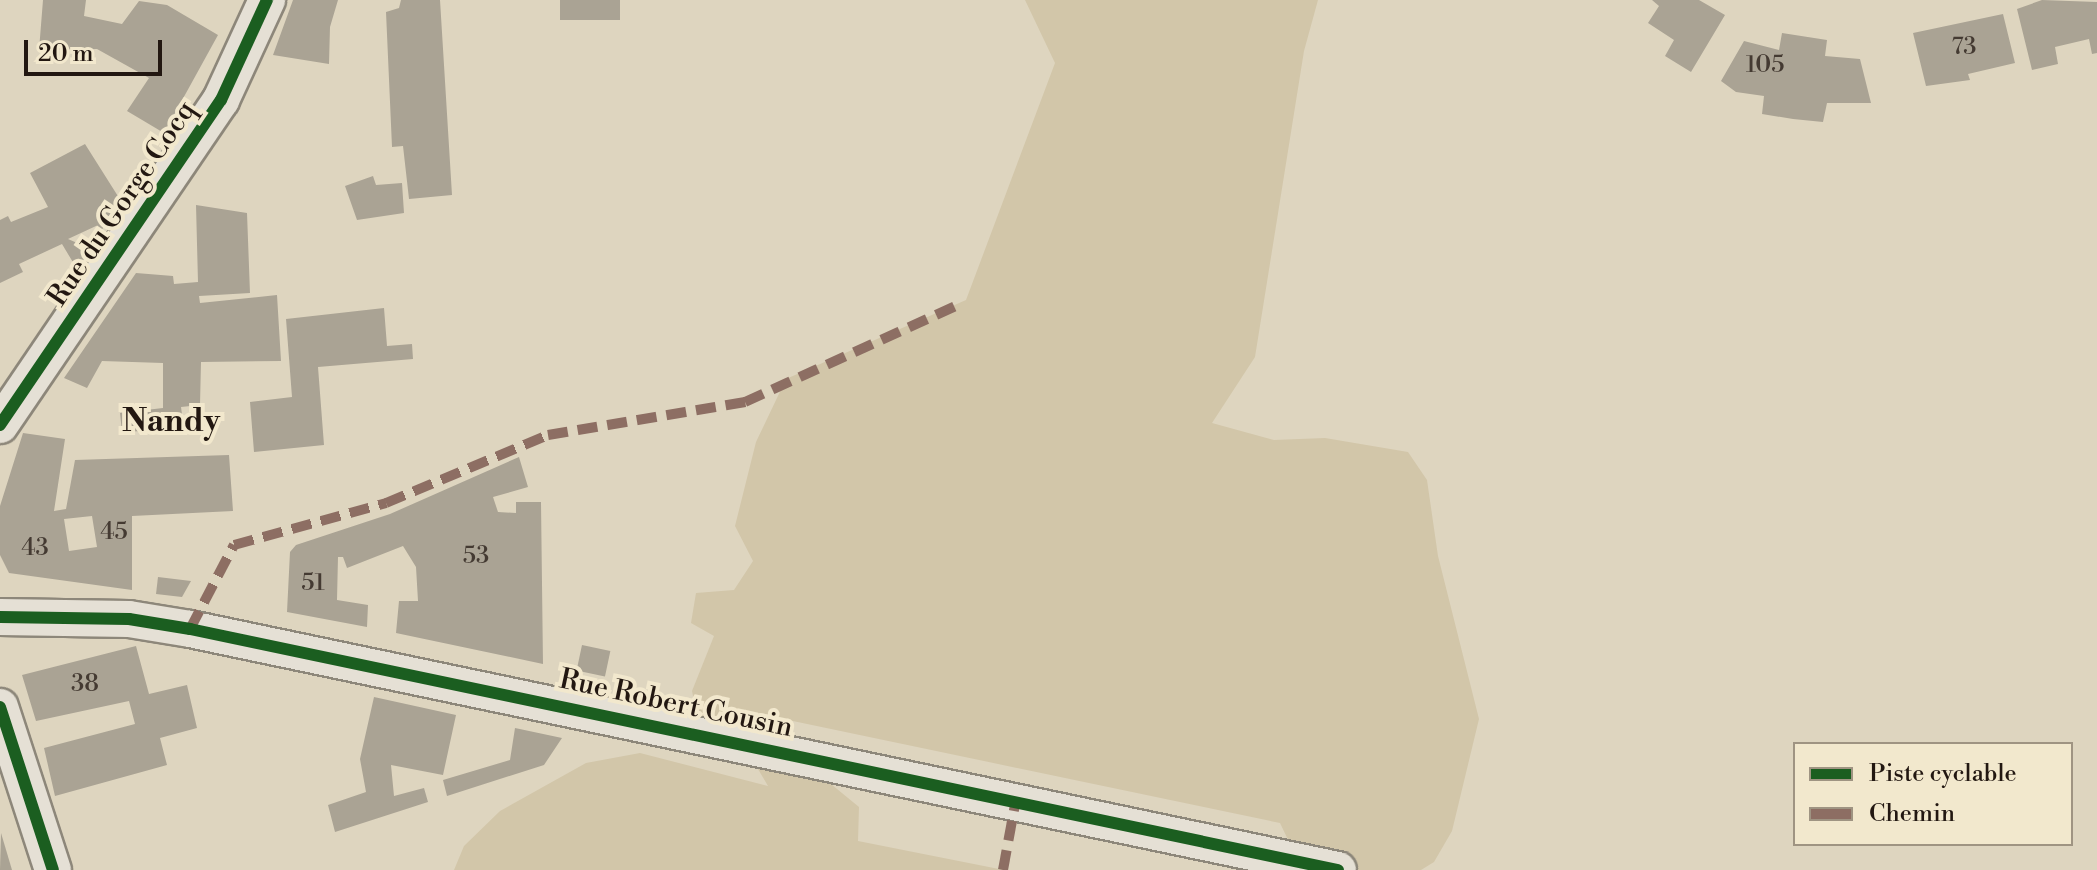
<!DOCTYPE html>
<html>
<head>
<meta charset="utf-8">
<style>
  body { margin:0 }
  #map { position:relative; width:2097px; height:870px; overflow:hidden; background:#ded5bf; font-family:"Libre Bodoni",serif }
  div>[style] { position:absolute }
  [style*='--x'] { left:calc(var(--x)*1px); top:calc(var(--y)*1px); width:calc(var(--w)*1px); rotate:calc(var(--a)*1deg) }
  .green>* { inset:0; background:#d2c6a9 }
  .building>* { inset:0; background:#aaa394; transform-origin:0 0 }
  .roads { filter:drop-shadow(2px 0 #8d877a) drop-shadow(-2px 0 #8d877a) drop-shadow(0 2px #8d877a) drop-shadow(0 -2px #8d877a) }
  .street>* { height:36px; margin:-18px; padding:0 18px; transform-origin:18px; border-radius:18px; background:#e5e0d5 }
  .quiet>* { height:10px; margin-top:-5px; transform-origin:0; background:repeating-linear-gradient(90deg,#8d6e63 0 20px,transparent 0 30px) }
  .cycleway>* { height:12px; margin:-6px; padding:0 6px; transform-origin:6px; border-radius:6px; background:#1b5e20 }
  span { translate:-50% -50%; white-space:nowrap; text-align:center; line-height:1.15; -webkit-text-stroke:8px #f2e8cd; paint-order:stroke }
  .number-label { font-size:24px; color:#443a32 }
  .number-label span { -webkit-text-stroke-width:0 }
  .street-label { font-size:28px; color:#221711 }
  .quarter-label { font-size:32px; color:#221711; font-weight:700 }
  .legend { position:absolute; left:1793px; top:742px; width:280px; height:104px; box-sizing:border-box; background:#f2e8cd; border:2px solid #9f9482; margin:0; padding:10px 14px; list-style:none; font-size:24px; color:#221711 }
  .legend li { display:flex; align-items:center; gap:16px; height:40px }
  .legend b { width:40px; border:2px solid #9f9482 }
  .scale { position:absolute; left:24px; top:40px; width:138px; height:36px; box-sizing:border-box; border:4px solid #221711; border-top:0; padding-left:10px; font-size:24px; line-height:28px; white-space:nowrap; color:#221711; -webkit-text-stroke:6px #f2e8cd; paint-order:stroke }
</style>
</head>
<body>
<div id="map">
  <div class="green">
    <i style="clip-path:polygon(1025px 0,1318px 0,1304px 51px,1255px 357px,1212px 423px,1274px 440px,1325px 438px,1408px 452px,1427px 480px,1438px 556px,1479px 719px,1452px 831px,1434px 862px,1421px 870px,1351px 870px,1292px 848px,1280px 823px,769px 716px,809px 766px,859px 807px,858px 841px,1004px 870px,454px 870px,464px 846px,500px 811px,586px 763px,640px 753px,768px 786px,741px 740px,698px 720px,692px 691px,714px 636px,691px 623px,696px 593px,734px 590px,753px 561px,735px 526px,756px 442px,786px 379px,966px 300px,1055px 63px)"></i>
  </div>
  <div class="building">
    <i style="clip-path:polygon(43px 0,86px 0,84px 16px,122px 24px,139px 1px,167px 5px,218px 35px,164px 133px,127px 111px,149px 78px,97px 49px,39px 50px)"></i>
    <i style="clip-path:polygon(293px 0,338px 0,330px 27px,329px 64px,273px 55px)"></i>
    <i style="clip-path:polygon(401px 0,440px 0,452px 195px,409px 199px,403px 146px,392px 147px,386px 12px,399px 8px)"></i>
    <i style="left:560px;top:0;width:60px;height:20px"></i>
    <i style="clip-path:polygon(1652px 0,1699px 0,1725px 15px,1691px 72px,1665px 56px,1674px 40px,1648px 23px,1659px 6px)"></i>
    <i style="clip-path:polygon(2042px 0,2097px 2px,2097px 53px,2092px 54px,2089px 39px,2055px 47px,2058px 64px,2032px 70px,2017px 9px)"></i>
    <i style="clip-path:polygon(2003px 14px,2015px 63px,1968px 74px,1970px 80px,1926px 86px,1913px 33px)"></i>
    <i style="clip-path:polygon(1782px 33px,1827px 40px,1825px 56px,1860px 59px,1871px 103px,1827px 103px,1823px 122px,1793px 119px,1762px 114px,1764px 96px,1736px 92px,1721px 81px,1744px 41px,1779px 50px)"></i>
    <i style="clip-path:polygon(85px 144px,121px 201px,101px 231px,96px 226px,68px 239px,91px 249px,77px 269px,62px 244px,19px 264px,23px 272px,0 283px,0 220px,8px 216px,11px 222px,48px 207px,30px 173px)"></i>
    <i style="clip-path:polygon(373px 176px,376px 185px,402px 183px,404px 213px,357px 220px,345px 186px)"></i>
    <i style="clip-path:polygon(196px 205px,247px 213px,250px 293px,199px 296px,200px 303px,277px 295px,281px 361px,201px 362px,200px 405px,181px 407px,184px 429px,122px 432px,120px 413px,163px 408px,163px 363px,102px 361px,87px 388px,64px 378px,136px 273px,173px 276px,174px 284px,198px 282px)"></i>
    <i style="clip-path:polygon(384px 308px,387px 346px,412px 344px,413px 359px,318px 367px,324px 445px,254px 452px,250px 402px,292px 397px,286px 319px)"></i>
    <i style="clip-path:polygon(evenodd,23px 433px,65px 439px,54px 511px,66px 509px,75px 460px,229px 455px,233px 511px,132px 516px,132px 590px,9px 573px,0 555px,0 506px,23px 433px,92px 516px,97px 547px,69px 551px,64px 519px,92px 516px)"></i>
    <i style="clip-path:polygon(519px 457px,528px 487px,493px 497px,498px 512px,516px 513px,516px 502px,541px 502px,543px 664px,396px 633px,399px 601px,418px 601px,416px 567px,403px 546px,347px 568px,343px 557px,338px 557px,337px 600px,368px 605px,367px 627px,287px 612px,290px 552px,296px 545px,390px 514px)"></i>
    <i style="clip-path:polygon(158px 577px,191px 581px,182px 597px,156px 594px)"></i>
    <i style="left:582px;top:645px;width:29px;height:26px;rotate:12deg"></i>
    <i style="clip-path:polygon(136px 646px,149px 694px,187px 685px,197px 728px,160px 738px,167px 765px,55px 796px,44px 748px,135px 724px,129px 701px,36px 721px,22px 675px)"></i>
    <i style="clip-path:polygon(374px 697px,456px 715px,443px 775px,391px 765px,394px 796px,424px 788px,428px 802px,335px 832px,328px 805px,366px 792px,360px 759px)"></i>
    <i style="clip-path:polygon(515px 728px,562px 738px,544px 765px,447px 796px,443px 780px,510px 760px)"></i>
    <i style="clip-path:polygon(1px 833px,4px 843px,12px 870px,0 870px)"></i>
  </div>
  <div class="roads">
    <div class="street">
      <i style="--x:0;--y:425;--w:393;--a:-55.8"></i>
      <i style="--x:221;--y:100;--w:110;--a:-65.3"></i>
      <i style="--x:0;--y:617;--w:129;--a:0.9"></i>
      <i style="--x:129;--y:619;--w:62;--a:9.3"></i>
      <i style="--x:190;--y:629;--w:1173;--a:11.86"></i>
      <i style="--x:0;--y:707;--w:171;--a:72"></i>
    </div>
  </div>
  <div class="quiet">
    <i style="--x:190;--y:629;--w:95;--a:-62.4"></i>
    <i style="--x:234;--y:545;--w:158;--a:-15.4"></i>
    <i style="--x:386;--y:503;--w:176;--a:-22.8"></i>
    <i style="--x:548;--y:435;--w:200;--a:-9.5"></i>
    <i style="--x:745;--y:402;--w:239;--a:-24.5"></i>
    <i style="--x:1003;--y:870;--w:72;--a:-79.6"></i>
  </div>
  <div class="cycleway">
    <i style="--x:0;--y:425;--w:393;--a:-55.8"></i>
    <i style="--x:221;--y:100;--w:110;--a:-65.3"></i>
    <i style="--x:0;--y:617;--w:129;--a:0.9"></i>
    <i style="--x:129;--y:619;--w:62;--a:9.3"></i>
    <i style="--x:190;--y:629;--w:1173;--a:11.86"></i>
    <i style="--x:0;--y:707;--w:171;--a:72"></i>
  </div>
  <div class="number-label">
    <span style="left:1964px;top:48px">73</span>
    <span style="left:1765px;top:66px">105</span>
    <span style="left:114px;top:533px">45</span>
    <span style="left:35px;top:549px">43</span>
    <span style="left:476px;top:557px">53</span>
    <span style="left:313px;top:584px">51</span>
    <span style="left:85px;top:685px">38</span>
  </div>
  <div class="street-label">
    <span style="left:122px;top:204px;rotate:-56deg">Rue du Gorge Cocq</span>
    <span style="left:676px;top:704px;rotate:12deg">Rue Robert Cousin</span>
  </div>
  <div class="quarter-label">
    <span style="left:171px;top:421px">Nandy</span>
  </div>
  <ul class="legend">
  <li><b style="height:10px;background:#1b5e20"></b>Piste cyclable</li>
  <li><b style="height:10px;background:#8d6e63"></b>Chemin</li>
  </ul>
  <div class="scale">20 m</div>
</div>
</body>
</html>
